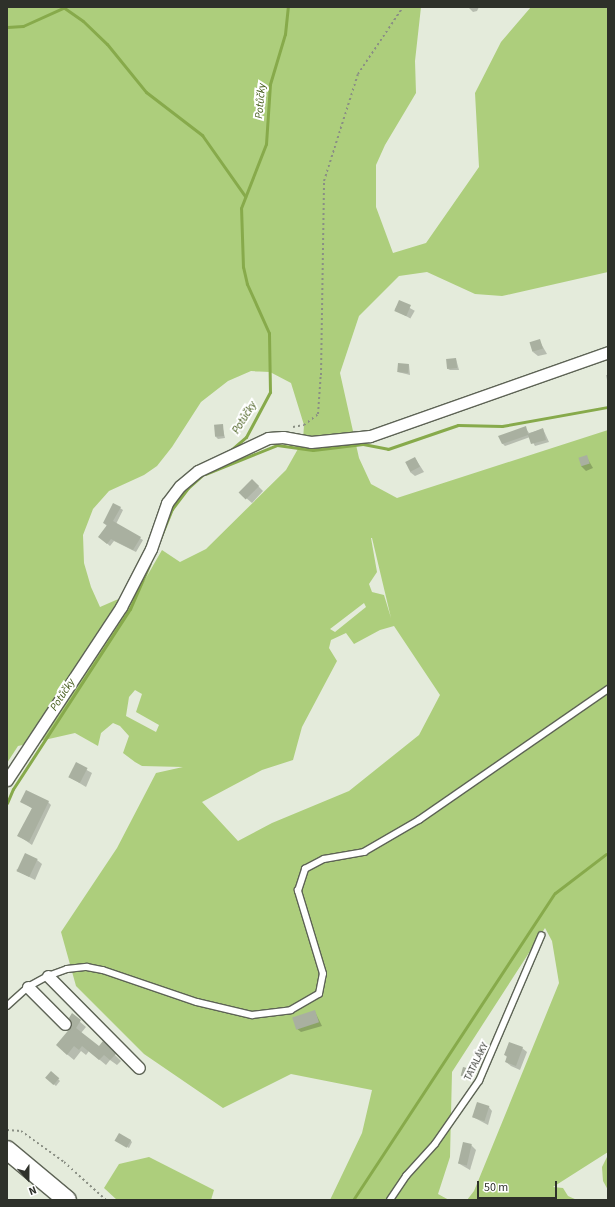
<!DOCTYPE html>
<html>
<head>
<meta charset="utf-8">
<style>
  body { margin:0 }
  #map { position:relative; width:615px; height:1207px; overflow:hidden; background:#e4ebdb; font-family:"Source Sans 3",sans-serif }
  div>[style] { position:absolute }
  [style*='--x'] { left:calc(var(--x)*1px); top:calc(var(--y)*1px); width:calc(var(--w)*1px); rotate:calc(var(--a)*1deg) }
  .green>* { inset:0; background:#adce7c }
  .shadow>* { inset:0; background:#0003; transform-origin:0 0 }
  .stream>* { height:3px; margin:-1.5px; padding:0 1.5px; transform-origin:1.5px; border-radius:1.5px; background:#87aa4b }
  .building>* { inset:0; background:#a9b0a0; transform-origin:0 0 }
  .path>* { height:2px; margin-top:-1px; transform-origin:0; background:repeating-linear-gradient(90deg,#8a8f84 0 2px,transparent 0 5px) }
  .roads { filter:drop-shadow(1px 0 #5d6355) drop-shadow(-1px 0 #5d6355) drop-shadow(0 1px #5d6355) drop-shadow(0 -1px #5d6355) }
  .service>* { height:5.5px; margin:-2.75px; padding:0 2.75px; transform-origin:2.75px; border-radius:2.75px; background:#fff }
  .minor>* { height:11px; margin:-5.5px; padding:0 5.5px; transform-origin:5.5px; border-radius:5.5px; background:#fff }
  .primary>* { height:18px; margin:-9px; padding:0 9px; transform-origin:9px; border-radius:9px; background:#fff }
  span { translate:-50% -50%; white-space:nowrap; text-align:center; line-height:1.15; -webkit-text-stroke:4px #fff; paint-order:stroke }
  .street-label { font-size:10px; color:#2e312a }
  .water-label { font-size:11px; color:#455c1a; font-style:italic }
  .frame { position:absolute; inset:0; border:8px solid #2e312a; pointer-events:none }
  .north { position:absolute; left:8px; top:1159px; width:40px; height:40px; -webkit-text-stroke:3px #fff; paint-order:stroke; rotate:159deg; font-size:11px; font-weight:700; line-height:16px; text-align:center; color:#2e312a }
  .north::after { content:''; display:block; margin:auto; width:14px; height:18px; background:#2e312a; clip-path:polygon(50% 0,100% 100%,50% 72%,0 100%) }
  .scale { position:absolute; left:477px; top:1181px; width:80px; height:18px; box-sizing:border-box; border:2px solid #2e312a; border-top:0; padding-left:5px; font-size:12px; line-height:14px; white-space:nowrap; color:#2e312a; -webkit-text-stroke:3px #fff; paint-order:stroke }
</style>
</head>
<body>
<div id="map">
  <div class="green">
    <i style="clip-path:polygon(evenodd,7px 7px,421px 7px,415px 61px,416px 93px,385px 145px,376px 165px,376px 207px,393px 253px,426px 243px,479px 167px,475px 93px,501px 42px,531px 7px,608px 7px,608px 272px,502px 296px,475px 294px,427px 272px,399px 276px,359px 316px,340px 373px,359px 458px,371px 484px,397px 498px,608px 430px,608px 1152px,553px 1187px,563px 1188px,568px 1196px,577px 1200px,467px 1200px,474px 1191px,559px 983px,552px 941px,545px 928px,452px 1072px,450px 1157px,438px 1194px,449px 1200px,330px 1200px,362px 1133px,372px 1090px,291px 1074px,223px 1108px,144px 1054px,76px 986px,61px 932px,117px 848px,156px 773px,183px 767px,142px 766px,135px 762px,123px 753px,129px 736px,120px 726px,113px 723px,101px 733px,98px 746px,75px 733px,18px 746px,7px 763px,7px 7px,251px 371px,270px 372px,291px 383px,304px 425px,303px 440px,286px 470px,206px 549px,180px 562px,162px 550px,139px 590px,100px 607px,91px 587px,84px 563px,83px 535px,93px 509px,109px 491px,144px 475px,157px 466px,172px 447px,201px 402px,228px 381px,251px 371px,7px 7px,371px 538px,372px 538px,391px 618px,384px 595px,372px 592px,369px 584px,377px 572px,371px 538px,7px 7px,364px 603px,366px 607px,335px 632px,330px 629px,364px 603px,7px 7px,394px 626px,440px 695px,419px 735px,349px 791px,272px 823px,238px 841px,202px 802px,262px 770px,293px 760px,302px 727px,337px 661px,329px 648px,331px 640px,346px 633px,354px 644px,380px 630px,394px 626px,7px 7px,135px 690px,142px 694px,136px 712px,159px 725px,156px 732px,126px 716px,129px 697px,135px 690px)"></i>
    <i style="clip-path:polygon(608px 1155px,608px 1190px,603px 1181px,602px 1167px)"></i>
    <i style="clip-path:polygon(149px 1157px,214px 1190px,211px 1200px,117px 1200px,104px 1188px,119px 1164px)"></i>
  </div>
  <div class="shadow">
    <i style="clip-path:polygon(468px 7px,479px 7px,477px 11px,473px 12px)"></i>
    <i style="left:399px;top:302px;width:18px;height:9px;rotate:29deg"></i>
    <i style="clip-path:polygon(539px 340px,547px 354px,538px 356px,533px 352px)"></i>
    <i style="clip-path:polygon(456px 359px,459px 370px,450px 370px,448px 369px)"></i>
    <i style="clip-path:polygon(409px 365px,410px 375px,398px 372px)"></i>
    <i style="clip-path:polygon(606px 375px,608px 375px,608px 385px)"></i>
    <i style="clip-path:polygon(222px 425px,225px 438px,218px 439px,216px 437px)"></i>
    <i style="clip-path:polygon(525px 427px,529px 433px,543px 429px,549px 442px,535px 446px,530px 437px,505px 446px,502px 443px)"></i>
    <i style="clip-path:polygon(586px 456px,593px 468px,586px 471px,581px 466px)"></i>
    <i style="clip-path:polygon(415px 458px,424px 472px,415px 476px,410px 472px)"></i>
    <i style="clip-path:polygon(252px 480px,263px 491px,252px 503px,245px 497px)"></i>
    <i style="clip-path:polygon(120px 508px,123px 510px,116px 524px,143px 540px,136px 552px,114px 541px,110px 546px,102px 539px,107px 526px,104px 523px)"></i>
    <i style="clip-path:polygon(76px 764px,92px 773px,86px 787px,71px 778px)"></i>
    <i style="clip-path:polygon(21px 801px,48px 802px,51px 805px,32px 845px,19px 836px,33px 809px)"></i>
    <i style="clip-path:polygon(37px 860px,42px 864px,35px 880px,16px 870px)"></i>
    <i style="clip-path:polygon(315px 1012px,322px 1026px,301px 1032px,296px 1028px)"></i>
    <i style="clip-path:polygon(72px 1015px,86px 1027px,81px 1033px,99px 1047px,103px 1043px,121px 1061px,117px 1065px,110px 1060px,106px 1065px,89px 1051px,86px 1055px,81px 1051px,74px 1060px,63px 1051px,73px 1026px)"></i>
    <i style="clip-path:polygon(522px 1048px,527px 1052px,520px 1070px,511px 1066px,506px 1062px,508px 1058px,505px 1055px)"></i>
    <i style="clip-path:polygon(473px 1071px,473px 1080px,462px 1076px)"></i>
    <i style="clip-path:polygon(51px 1072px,60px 1081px,56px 1086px,46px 1078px)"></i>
    <i style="clip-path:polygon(488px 1106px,492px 1111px,488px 1125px,473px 1117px)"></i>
    <i style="clip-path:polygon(130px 1140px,132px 1142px,129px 1148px,116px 1141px)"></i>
    <i style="clip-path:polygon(471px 1145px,476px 1150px,470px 1170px,458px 1163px)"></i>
  </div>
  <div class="stream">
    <i style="--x:63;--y:7;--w:24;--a:35"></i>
    <i style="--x:83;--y:21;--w:33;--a:44"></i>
    <i style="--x:107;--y:44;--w:62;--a:50.9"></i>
    <i style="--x:146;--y:92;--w:71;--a:37.5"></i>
    <i style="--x:202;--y:135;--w:75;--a:54.8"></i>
    <i style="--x:7;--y:27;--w:16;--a:-4"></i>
    <i style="--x:23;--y:26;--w:44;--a:-24.2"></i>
    <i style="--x:231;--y:450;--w:20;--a:-41"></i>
    <i style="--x:246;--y:437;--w:51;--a:-61.9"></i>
    <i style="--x:270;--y:392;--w:59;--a:-91"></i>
    <i style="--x:269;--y:333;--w:54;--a:-114.2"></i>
    <i style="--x:247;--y:284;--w:17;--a:-103"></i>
    <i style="--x:243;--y:267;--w:59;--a:-91.9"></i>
    <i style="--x:241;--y:208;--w:69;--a:-68.7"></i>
    <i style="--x:266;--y:144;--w:60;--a:-86.2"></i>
    <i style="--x:270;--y:84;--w:52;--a:-73.3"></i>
    <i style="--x:285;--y:34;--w:27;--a:-84"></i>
    <i style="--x:205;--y:474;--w:78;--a:-21.9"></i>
    <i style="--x:277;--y:445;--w:36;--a:8"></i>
    <i style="--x:313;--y:450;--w:50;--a:-6.8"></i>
    <i style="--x:363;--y:444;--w:25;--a:11"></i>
    <i style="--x:388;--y:449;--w:74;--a:-18.9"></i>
    <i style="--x:458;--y:425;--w:44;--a:1.3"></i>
    <i style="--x:502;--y:426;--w:108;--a:-10.2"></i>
    <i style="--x:159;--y:541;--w:35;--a:-68"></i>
    <i style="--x:172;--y:509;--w:26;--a:-53"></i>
    <i style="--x:188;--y:488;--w:24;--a:-42"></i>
    <i style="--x:7;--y:803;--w:15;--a:-67"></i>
    <i style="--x:13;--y:789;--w:215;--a:-57"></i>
    <i style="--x:130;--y:609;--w:50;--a:-66.5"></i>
    <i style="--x:353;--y:1200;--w:367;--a:-56.7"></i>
    <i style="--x:555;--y:893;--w:64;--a:-37.4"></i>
  </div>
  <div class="building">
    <i style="left:399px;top:300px;width:13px;height:12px;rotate:23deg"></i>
    <i style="left:540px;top:339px;width:10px;height:11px;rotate:73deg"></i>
    <i style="left:456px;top:358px;width:10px;height:10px;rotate:84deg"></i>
    <i style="left:398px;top:363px;width:11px;height:9px;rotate:5deg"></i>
    <i style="left:223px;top:424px;width:12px;height:9px;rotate:85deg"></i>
    <i style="clip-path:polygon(526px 426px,528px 434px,543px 428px,546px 440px,531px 444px,528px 435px,502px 444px,498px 436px)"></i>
    <i style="left:587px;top:455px;width:9px;height:9px;rotate:72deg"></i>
    <i style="left:415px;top:457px;width:11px;height:11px;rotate:63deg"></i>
    <i style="left:252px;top:479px;width:10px;height:19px;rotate:45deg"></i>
    <i style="clip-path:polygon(113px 503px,121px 507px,113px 521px,141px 537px,133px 550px,111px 539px,107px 544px,98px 537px,107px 525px,103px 523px)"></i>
    <i style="left:76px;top:762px;width:13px;height:17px;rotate:27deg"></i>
    <i style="clip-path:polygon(26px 790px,49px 801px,29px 842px,17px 836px,32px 808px,20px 802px)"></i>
    <i style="left:25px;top:853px;width:14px;height:20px;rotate:25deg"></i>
    <i style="left:315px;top:1010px;width:13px;height:24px;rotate:72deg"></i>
    <i style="clip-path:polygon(72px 1013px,81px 1020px,76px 1028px,99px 1046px,103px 1041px,116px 1054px,110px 1060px,104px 1055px,99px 1060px,82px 1046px,79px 1050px,74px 1046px,67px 1055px,56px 1045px,72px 1026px,69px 1018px)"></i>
    <i style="clip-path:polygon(509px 1042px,523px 1047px,516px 1066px,505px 1062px,507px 1056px,504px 1055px)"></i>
    <i style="left:463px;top:1067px;width:11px;height:9px;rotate:15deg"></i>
    <i style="left:51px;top:1071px;width:11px;height:9px;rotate:41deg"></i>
    <i style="left:477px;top:1102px;width:13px;height:16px;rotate:18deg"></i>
    <i style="left:119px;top:1133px;width:14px;height:9px;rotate:30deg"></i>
    <i style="left:463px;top:1142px;width:9px;height:22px;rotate:13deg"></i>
  </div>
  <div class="path">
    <i style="--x:293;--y:427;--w:11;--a:-10"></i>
    <i style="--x:304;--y:425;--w:18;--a:-38"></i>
    <i style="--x:318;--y:414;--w:39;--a:-86"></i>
    <i style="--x:321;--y:375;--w:194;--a:-89.1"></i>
    <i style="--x:324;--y:181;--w:112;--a:-72.4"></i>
    <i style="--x:358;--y:74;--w:81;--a:-56.1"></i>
    <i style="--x:7;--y:1130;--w:14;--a:4"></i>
    <i style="--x:21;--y:1131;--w:53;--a:35.8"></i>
    <i style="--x:64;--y:1162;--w:57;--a:42.1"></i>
  </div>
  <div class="roads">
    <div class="service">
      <i style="--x:7;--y:1006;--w:28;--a:-42"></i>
      <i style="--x:28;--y:987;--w:23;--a:-29"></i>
      <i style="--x:48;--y:976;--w:20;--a:-20"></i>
      <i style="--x:67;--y:969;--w:20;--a:-6"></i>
      <i style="--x:87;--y:967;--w:16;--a:11"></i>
      <i style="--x:103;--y:970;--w:99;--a:18.8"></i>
      <i style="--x:197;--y:1002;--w:57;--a:13.3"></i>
      <i style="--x:252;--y:1015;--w:39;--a:-7"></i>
      <i style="--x:291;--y:1010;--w:32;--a:-30"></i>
      <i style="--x:319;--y:994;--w:20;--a:-79"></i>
      <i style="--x:323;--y:974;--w:87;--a:-106.8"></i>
      <i style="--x:298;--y:891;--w:23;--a:-72"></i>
      <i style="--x:305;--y:869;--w:21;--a:-28"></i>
      <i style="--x:324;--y:859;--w:41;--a:-9.9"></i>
      <i style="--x:364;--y:852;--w:64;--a:-30.2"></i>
      <i style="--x:419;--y:820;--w:230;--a:-34.7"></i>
      <i style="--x:390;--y:1200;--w:29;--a:-56"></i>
      <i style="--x:406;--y:1176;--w:43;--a:-47.8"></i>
      <i style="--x:435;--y:1144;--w:77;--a:-55.1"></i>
      <i style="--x:479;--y:1081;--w:158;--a:-66.8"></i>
    </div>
    <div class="minor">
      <i style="--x:7;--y:780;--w:207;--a:-56.6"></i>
      <i style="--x:121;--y:607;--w:65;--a:-62.7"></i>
      <i style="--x:151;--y:549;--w:49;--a:-70.8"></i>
      <i style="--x:167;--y:503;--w:21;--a:-53"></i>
      <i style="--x:180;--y:486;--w:23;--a:-40"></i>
      <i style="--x:198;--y:471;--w:77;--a:-25.2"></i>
      <i style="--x:268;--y:438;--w:15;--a:-4"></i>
      <i style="--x:283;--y:437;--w:28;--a:10"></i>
      <i style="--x:311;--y:442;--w:59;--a:-5.8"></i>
      <i style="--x:370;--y:436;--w:252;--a:-19.4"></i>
      <i style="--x:48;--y:976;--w:129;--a:45.3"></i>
      <i style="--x:28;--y:987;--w:52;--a:45"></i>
    </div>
    <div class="primary">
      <i style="--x:7;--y:1150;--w:78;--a:39.8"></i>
    </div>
  </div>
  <div class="street-label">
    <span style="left:477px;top:1062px;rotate:-63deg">TATALÁKY</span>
  </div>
  <div class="water-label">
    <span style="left:261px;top:101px;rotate:-85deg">Potůčky</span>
    <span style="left:245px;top:418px;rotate:-58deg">Potůčky</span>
    <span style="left:63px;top:695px;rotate:-57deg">Potůčky</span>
  </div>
  <div class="frame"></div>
  <div class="north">N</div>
  <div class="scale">50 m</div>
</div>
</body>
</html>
